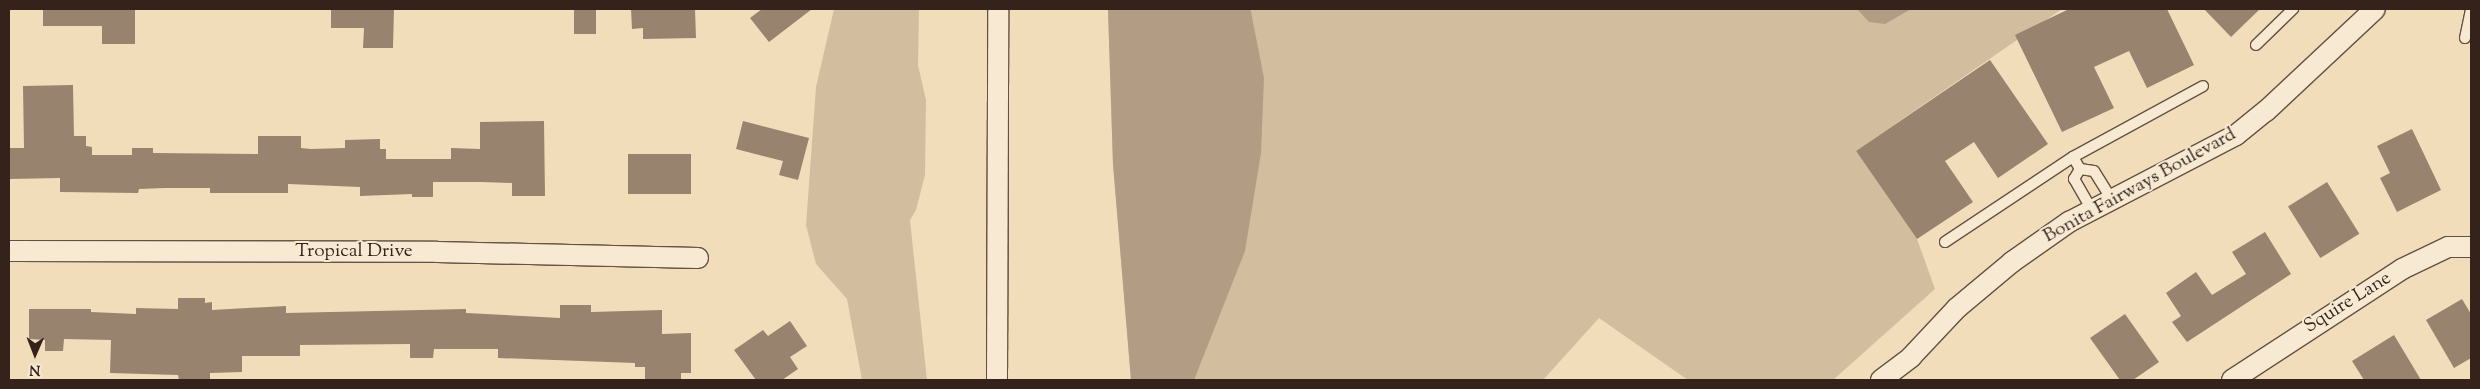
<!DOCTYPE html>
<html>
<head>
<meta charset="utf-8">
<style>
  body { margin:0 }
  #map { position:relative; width:2480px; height:389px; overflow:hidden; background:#f2ddba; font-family:"Sorts Mill Goudy",serif }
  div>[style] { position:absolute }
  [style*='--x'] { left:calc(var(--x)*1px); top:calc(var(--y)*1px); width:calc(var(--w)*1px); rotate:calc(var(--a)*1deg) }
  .green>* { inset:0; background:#d2bd9f }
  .water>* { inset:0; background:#b29d84 }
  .building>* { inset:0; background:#97836e; transform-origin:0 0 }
  .roads { filter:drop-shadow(1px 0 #645143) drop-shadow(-1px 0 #645143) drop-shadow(0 1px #645143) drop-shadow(0 -1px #645143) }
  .lane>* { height:10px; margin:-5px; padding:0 5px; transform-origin:5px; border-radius:5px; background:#f7e9d2 }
  .street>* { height:20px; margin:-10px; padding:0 10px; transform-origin:10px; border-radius:10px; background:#f7e9d2 }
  span { translate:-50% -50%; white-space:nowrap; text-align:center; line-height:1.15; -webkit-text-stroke:4px #f7e9d2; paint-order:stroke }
  .street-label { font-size:19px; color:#35221b }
  .frame { position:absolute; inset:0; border:10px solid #35221b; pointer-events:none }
  .north { position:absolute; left:10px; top:329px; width:50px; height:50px; -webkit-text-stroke:4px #f7e9d2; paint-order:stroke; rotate:181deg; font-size:14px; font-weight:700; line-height:20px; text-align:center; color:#35221b }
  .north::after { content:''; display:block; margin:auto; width:18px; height:22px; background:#35221b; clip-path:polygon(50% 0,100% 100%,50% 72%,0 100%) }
</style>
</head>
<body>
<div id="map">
  <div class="green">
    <i style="clip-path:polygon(834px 9px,919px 9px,918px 65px,926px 100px,925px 175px,916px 210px,910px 220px,927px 380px,862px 380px,847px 299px,816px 264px,806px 225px,816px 87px)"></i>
    <i style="clip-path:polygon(1108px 9px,2062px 9px,1856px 151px,1917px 239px,1935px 289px,1833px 380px,1688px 380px,1599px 318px,1543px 380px,1131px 380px,1113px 164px)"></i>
  </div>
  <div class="water">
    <i style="clip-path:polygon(1108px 9px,1250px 9px,1251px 12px,1264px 78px,1261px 153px,1245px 251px,1194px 380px,1131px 380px,1113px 164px)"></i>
    <i style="clip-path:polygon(1857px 9px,1911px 9px,1885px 24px,1869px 22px)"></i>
  </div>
  <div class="building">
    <i style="clip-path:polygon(43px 9px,135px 9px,135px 44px,102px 44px,102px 26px,43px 26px)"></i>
    <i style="clip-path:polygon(331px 9px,394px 9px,393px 48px,363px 48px,364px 28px,331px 28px)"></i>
    <i style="left:574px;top:9px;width:22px;height:25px"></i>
    <i style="clip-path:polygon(631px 9px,695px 9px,696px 38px,643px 39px,643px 28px,632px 29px)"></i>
    <i style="clip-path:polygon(762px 9px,812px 9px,769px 42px,750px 18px)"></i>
    <i style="clip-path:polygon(2069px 9px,2167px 9px,2194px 65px,2147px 88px,2129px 51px,2094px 67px,2114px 108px,2062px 132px,2015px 35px)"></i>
    <i style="clip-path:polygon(2204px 9px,2260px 9px,2231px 37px)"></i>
    <i style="clip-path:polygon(1990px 60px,2048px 144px,1998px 178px,1974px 142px,1945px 161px,1973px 202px,1917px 239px,1856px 151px)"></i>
    <i style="clip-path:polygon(73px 85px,74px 136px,86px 136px,86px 146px,92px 147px,92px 155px,132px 155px,132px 148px,153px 148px,153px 153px,258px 154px,258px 136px,301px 136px,301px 148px,311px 149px,345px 148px,345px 140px,380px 139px,380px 149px,386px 149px,386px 159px,451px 159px,451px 148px,480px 149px,480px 122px,544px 121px,545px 196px,512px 196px,512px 183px,481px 182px,433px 182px,433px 197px,412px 197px,412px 194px,360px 196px,360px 187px,288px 184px,288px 193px,210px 193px,210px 188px,165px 188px,139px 189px,138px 193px,60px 192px,60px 178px,9px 179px,9px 148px,24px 148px,23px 86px)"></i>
    <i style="clip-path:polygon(743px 121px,809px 138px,798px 180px,779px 175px,783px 161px,736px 149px)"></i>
    <i style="clip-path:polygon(2412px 129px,2441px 190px,2397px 212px,2380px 178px,2390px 173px,2377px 146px)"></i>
    <i style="left:628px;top:154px;width:63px;height:40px"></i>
    <i style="left:2327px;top:182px;width:61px;height:46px;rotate:58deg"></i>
    <i style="clip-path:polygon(2265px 232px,2291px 274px,2187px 342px,2172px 322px,2181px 316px,2166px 293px,2196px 272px,2212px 295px,2246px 274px,2232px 252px)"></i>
    <i style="clip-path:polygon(178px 298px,205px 298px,205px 303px,212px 302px,212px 310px,286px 306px,286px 313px,466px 309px,466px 313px,560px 318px,560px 305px,591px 305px,591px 312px,662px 310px,662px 334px,691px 333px,691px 373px,681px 373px,681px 380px,645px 380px,645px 367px,635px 367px,635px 363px,498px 358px,498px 349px,434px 349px,433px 358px,410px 358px,410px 344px,300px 345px,300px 356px,242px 356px,242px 372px,210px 373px,210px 380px,179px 380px,178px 375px,110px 373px,111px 340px,64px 339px,63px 351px,45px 351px,45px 340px,29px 339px,29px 309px,91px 309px,91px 312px,136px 314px,136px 308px,178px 309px)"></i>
    <i style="clip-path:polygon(2462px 299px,2471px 314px,2471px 358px,2454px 368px,2426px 320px)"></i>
    <i style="clip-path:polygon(2125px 314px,2159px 362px,2133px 380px,2120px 380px,2090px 338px)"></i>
    <i style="clip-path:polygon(790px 321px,807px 346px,790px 357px,798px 369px,782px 380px,756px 380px,734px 350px,763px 330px,768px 336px)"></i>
    <i style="clip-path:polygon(2394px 335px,2421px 380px,2364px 380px,2352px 361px)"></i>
  </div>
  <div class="roads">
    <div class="lane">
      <i style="--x:2465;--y:38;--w:30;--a:-78"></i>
      <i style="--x:2256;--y:45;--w:52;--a:-44.2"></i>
      <i style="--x:2073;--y:157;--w:148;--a:-28.6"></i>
      <i style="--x:2092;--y:210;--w:36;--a:-120"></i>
      <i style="--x:2074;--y:179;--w:12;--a:-59"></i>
      <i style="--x:2080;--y:169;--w:14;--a:8"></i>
      <i style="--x:2094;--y:171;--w:34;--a:58"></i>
      <i style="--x:1945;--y:242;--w:154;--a:-33.6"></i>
      <i style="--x:2073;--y:157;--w:14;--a:60"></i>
    </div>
    <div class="street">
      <i style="--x:9;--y:251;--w:428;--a:0.1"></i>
      <i style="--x:437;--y:252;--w:261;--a:1.3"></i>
      <i style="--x:997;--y:380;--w:371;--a:-89.8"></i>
      <i style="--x:1881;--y:380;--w:38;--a:-37"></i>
      <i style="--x:1911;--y:357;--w:67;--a:-46.8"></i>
      <i style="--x:1957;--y:308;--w:72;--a:-39.9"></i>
      <i style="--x:2012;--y:262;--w:70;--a:-35.1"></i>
      <i style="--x:2069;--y:222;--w:188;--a:-27.5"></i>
      <i style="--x:2236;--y:135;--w:38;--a:-39"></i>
      <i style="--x:2266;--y:111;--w:149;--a:-43.1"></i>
      <i style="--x:2232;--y:380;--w:203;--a:-33.1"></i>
      <i style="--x:2402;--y:269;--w:51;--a:-25.6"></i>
      <i style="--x:2448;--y:247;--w:23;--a:0"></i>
    </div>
  </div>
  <div class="street-label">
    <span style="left:2140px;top:186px;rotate:-29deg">Bonita Fairways Boulevard</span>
    <span style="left:354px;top:252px">Tropical Drive</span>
    <span style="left:2348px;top:303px;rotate:-32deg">Squire Lane</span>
  </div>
  <div class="frame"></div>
  <div class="north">N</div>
</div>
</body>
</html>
